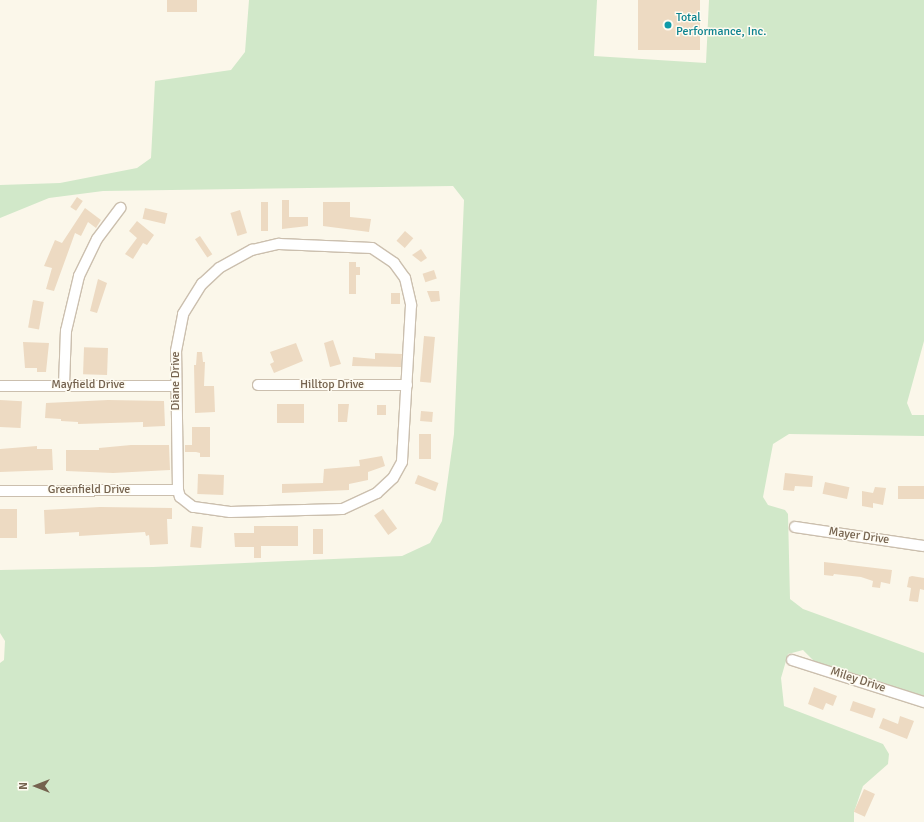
<!DOCTYPE html>
<html>
<head>
<meta charset="utf-8">
<style>
  body { margin:0 }
  #map { position:relative; width:924px; height:822px; overflow:hidden; background:#fbf7ea; font-family:Signika,sans-serif }
  div>[style] { position:absolute }
  [style*='--x'] { left:calc(var(--x)*1px); top:calc(var(--y)*1px); width:calc(var(--w)*1px); rotate:calc(var(--a)*1deg) }
  .green>* { inset:0; background:#d1e8c9 }
  .building>* { inset:0; background:#eddac2; transform-origin:0 0 }
  .roads { filter:drop-shadow(1px 0 #cbbfae) drop-shadow(-1px 0 #cbbfae) drop-shadow(0 1px #cbbfae) drop-shadow(0 -1px #cbbfae) }
  .minor>* { height:10px; margin:-5px; padding:0 5px; transform-origin:5px; border-radius:5px; background:#fff }
  .dots>* { width:11px; height:11px; translate:-50% -50%; box-sizing:border-box; border:2px solid #fefbf1; border-radius:50% }
  span { translate:-50% -50%; white-space:nowrap; text-align:center; line-height:1.15; -webkit-text-stroke:3px #fefbf1; paint-order:stroke }
  .culture-label { font-size:12px; color:#0d838f }
  .left { translate:0 -50%; text-align:left }
  .street-label { font-size:12px; color:#75634f }
  .north { position:absolute; left:16px; top:766px; width:40px; height:40px; -webkit-text-stroke:3px #fefbf1; paint-order:stroke; rotate:270deg; font-size:11px; font-weight:700; line-height:16px; text-align:center; color:#75634f }
  .north::after { content:''; display:block; margin:auto; width:14px; height:18px; background:#75634f; clip-path:polygon(50% 0,100% 100%,50% 72%,0 100%) }
</style>
</head>
<body>
<div id="map">
  <div class="green">
    <i style="clip-path:polygon(249px 0,597px 0,594px 56px,706px 63px,709px 0,924px 0,924px 341px,907px 403px,912px 415px,924px 415px,924px 436px,789px 434px,773px 444px,763px 497px,768px 505px,785px 510px,788px 514px,790px 599px,803px 609px,924px 653px,924px 698px,815px 662px,803px 650px,788px 654px,781px 678px,784px 706px,883px 744px,889px 754px,888px 764px,863px 786px,854px 812px,854px 822px,0 822px,0 663px,4px 660px,5px 641px,0 633px,0 570px,153px 567px,402px 556px,430px 543px,442px 521px,454px 434px,464px 200px,453px 186px,103px 191px,49px 198px,0 218px,0 185px,60px 183px,137px 168px,151px 158px,155px 81px,231px 70px,245px 52px)"></i>
  </div>
  <div class="building">
    <i style="left:167px;top:0;width:30px;height:12px"></i>
    <i style="left:638px;top:0;width:62px;height:50px"></i>
    <i style="left:77px;top:197px;width:7px;height:12px;rotate:34deg"></i>
    <i style="clip-path:polygon(282px 200px,289px 200px,289px 217px,308px 217px,308px 226px,282px 229px)"></i>
    <i style="left:261px;top:202px;width:7px;height:29px"></i>
    <i style="clip-path:polygon(323px 202px,350px 202px,350px 217px,371px 219px,369px 232px,323px 226px)"></i>
    <i style="clip-path:polygon(85px 208px,101px 220px,96px 228px,88px 222px,81px 236px,75px 233px,54px 291px,46px 289px,52px 268px,44px 266px,55px 240px,62px 243px)"></i>
    <i style="left:145px;top:208px;width:23px;height:11px;rotate:13deg"></i>
    <i style="left:240px;top:210px;width:24px;height:10px;rotate:73deg"></i>
    <i style="clip-path:polygon(137px 221px,154px 235px,147px 245px,143px 243px,133px 259px,125px 254px,137px 238px,129px 231px)"></i>
    <i style="left:405px;top:231px;width:11px;height:13px;rotate:41deg"></i>
    <i style="left:200px;top:236px;width:22px;height:6px;rotate:56deg"></i>
    <i style="clip-path:polygon(421px 249px,427px 258px,421px 262px,412px 255px)"></i>
    <i style="clip-path:polygon(349px 262px,356px 262px,356px 267px,360px 267px,360px 275px,356px 275px,356px 294px,349px 294px)"></i>
    <i style="left:434px;top:270px;width:9px;height:12px;rotate:72deg"></i>
    <i style="clip-path:polygon(98px 279px,107px 283px,97px 313px,90px 311px)"></i>
    <i style="clip-path:polygon(427px 291px,439px 291px,440px 301px,431px 302px)"></i>
    <i style="left:391px;top:293px;width:9px;height:11px"></i>
    <i style="left:33px;top:300px;width:11px;height:28px;rotate:10deg"></i>
    <i style="left:424px;top:336px;width:11px;height:46px;rotate:5deg"></i>
    <i style="clip-path:polygon(333px 340px,341px 364px,330px 367px,324px 343px)"></i>
    <i style="clip-path:polygon(23px 342px,49px 343px,46px 372px,37px 372px,37px 368px,25px 368px)"></i>
    <i style="clip-path:polygon(296px 343px,303px 361px,274px 373px,270px 364px,274px 362px,270px 352px)"></i>
    <i style="left:108px;top:348px;width:27px;height:24px;rotate:92deg"></i>
    <i style="clip-path:polygon(197px 352px,202px 352px,203px 362px,205px 362px,204px 386px,214px 386px,215px 412px,195px 413px,194px 365px,196px 365px)"></i>
    <i style="clip-path:polygon(375px 353px,402px 354px,401px 367px,352px 366px,353px 357px,375px 359px)"></i>
    <i style="left:0;top:400px;width:22px;height:27px;rotate:3deg"></i>
    <i style="clip-path:polygon(108px 400px,164px 401px,165px 426px,143px 427px,143px 422px,78px 424px,78px 422px,61px 421px,61px 419px,45px 418px,46px 403px)"></i>
    <i style="left:277px;top:404px;width:27px;height:19px"></i>
    <i style="clip-path:polygon(338px 404px,349px 404px,347px 422px,338px 422px)"></i>
    <i style="left:377px;top:405px;width:9px;height:10px"></i>
    <i style="left:421px;top:411px;width:12px;height:10px;rotate:5deg"></i>
    <i style="clip-path:polygon(192px 427px,210px 427px,210px 457px,200px 457px,200px 453px,196px 452px,185px 452px,185px 445px,192px 445px)"></i>
    <i style="left:419px;top:434px;width:12px;height:25px"></i>
    <i style="clip-path:polygon(131px 445px,169px 445px,170px 470px,113px 473px,66px 471px,66px 450px,99px 450px,99px 448px)"></i>
    <i style="clip-path:polygon(37px 446px,37px 449px,52px 449px,53px 470px,0 472px,0 449px)"></i>
    <i style="clip-path:polygon(382px 456px,385px 466px,368px 472px,368px 480px,349px 484px,349px 490px,282px 493px,282px 484px,323px 483px,324px 469px,360px 466px,359px 460px)"></i>
    <i style="clip-path:polygon(785px 473px,813px 476px,812px 487px,795px 486px,794px 491px,783px 490px)"></i>
    <i style="left:198px;top:474px;width:26px;height:20px;rotate:2deg"></i>
    <i style="left:418px;top:475px;width:22px;height:9px;rotate:21deg"></i>
    <i style="left:825px;top:482px;width:25px;height:12px;rotate:12deg"></i>
    <i style="left:898px;top:486px;width:26px;height:13px"></i>
    <i style="clip-path:polygon(875px 487px,886px 488px,883px 505px,873px 503px,873px 508px,862px 506px,862px 491px,873px 493px)"></i>
    <i style="clip-path:polygon(100px 507px,172px 508px,172px 519px,167px 519px,168px 544px,150px 545px,149px 535px,146px 536px,145px 532px,79px 536px,79px 532px,45px 534px,44px 510px)"></i>
    <i style="left:0;top:509px;width:17px;height:29px"></i>
    <i style="left:383px;top:509px;width:24px;height:11px;rotate:54deg"></i>
    <i style="left:192px;top:526px;width:11px;height:21px;rotate:5deg"></i>
    <i style="clip-path:polygon(254px 526px,298px 526px,298px 546px,261px 546px,261px 558px,254px 558px,254px 547px,235px 547px,234px 533px,254px 533px)"></i>
    <i style="left:313px;top:529px;width:10px;height:25px"></i>
    <i style="clip-path:polygon(824px 562px,892px 570px,890px 584px,881px 582px,880px 588px,872px 587px,873px 581px,861px 577px,834px 574px,833px 576px,824px 575px)"></i>
    <i style="clip-path:polygon(912px 576px,924px 578px,924px 590px,920px 589px,918px 602px,909px 601px,911px 588px,907px 587px,909px 577px)"></i>
    <i style="clip-path:polygon(814px 687px,837px 696px,833px 706px,826px 703px,823px 710px,808px 704px)"></i>
    <i style="left:853px;top:701px;width:24px;height:10px;rotate:19deg"></i>
    <i style="clip-path:polygon(900px 716px,914px 721px,907px 739px,879px 728px,883px 718px,898px 724px)"></i>
    <i style="left:864px;top:789px;width:12px;height:25px;rotate:24deg"></i>
  </div>
  <div class="roads">
    <div class="minor">
      <i style="--x:279;--y:244;--w:93;--a:2.5"></i>
      <i style="--x:372;--y:248;--w:27;--a:34"></i>
      <i style="--x:394;--y:263;--w:19;--a:54"></i>
      <i style="--x:405;--y:278;--w:28;--a:77"></i>
      <i style="--x:411;--y:305;--w:157;--a:93.3"></i>
      <i style="--x:402;--y:462;--w:18;--a:119"></i>
      <i style="--x:393;--y:478;--w:22;--a:137"></i>
      <i style="--x:377;--y:493;--w:38;--a:155"></i>
      <i style="--x:342;--y:509;--w:112;--a:178.5"></i>
      <i style="--x:230;--y:512;--w:37;--a:-172"></i>
      <i style="--x:193;--y:507;--w:16;--a:-142"></i>
      <i style="--x:180;--y:497;--w:7;--a:-106"></i>
      <i style="--x:178;--y:490;--w:139;--a:-90.8"></i>
      <i style="--x:176;--y:351;--w:38;--a:-79"></i>
      <i style="--x:183;--y:314;--w:36;--a:-58"></i>
      <i style="--x:202;--y:284;--w:23;--a:-43"></i>
      <i style="--x:219;--y:268;--w:38;--a:-29"></i>
      <i style="--x:252;--y:250;--w:28;--a:-13"></i>
      <i style="--x:64;--y:385;--w:54;--a:-87.9"></i>
      <i style="--x:66;--y:331;--w:57;--a:-76.7"></i>
      <i style="--x:79;--y:276;--w:41;--a:-64.1"></i>
      <i style="--x:97;--y:239;--w:39;--a:-53"></i>
      <i style="--x:258;--y:385;--w:149;--a:0"></i>
      <i style="--x:0;--y:386;--w:176;--a:0"></i>
      <i style="--x:0;--y:491;--w:178;--a:-0.3"></i>
      <i style="--x:795;--y:527;--w:130;--a:8.4"></i>
      <i style="--x:792;--y:660;--w:139;--a:17.7"></i>
    </div>
  </div>
  <div class="dots">
    <i style="left:668px;top:25px;background:#0f9aa8"></i>
  </div>
  <div class="culture-label">
    <span class="left" style="left:676px;top:25px">Total<br>Performance, Inc.</span>
  </div>
  <div class="street-label">
    <span style="left:176px;top:381px;rotate:-90deg">Diane Drive</span>
    <span style="left:88px;top:385px">Mayfield Drive</span>
    <span style="left:332px;top:385px">Hilltop Drive</span>
    <span style="left:89px;top:490px">Greenfield Drive</span>
    <span style="left:859px;top:536px;rotate:8deg">Mayer Drive</span>
    <span style="left:858px;top:680px;rotate:18deg">Miley Drive</span>
  </div>
  <div class="north">N</div>
</div>
</body>
</html>
